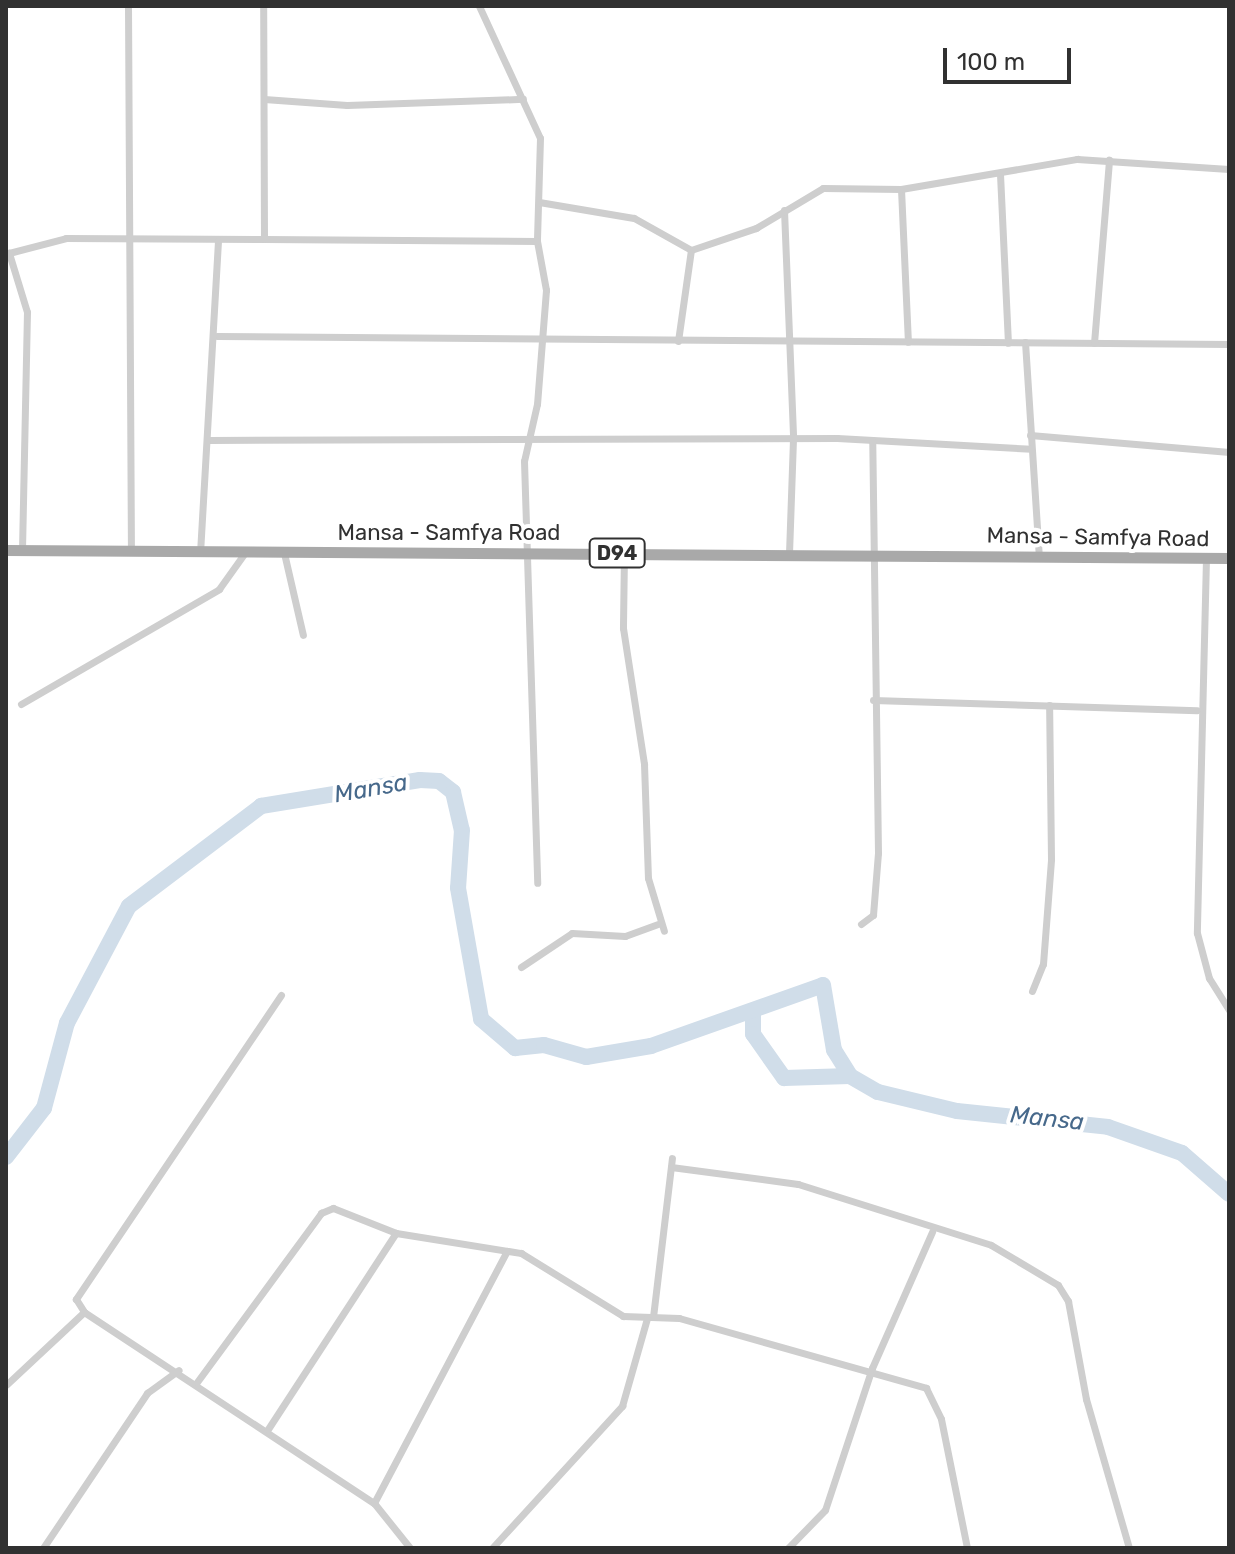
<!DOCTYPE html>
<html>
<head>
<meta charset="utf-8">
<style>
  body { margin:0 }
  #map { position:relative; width:1235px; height:1554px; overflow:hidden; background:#fff; font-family:Rubik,sans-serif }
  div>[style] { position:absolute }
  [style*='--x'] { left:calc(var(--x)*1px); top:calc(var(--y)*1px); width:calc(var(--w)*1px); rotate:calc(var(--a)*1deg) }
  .river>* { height:16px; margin:-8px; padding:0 8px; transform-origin:8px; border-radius:8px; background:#d0dde9 }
  .street>* { height:7px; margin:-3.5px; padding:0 3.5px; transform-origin:3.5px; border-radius:3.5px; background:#cecece }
  .primary>* { height:11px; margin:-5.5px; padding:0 5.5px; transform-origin:5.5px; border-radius:5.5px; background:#a9a9a9 }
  span { translate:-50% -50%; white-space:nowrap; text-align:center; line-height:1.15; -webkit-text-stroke:8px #fff; paint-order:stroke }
  .shield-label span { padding:2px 6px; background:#fff; border:2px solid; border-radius:6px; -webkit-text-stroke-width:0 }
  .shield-label { font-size:20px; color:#313131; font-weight:700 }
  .street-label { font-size:22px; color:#313131 }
  .water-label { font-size:24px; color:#47698b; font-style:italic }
  .frame { position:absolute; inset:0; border:8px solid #313131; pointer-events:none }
  .scale { position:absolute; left:943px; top:48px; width:128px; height:36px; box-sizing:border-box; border:4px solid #313131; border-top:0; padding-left:10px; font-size:24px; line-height:28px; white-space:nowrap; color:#313131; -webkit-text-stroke:6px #fff; paint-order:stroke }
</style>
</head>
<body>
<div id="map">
  <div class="river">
    <i style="--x:753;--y:1013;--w:21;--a:90"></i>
    <i style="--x:753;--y:1034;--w:54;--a:54.8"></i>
    <i style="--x:784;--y:1078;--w:66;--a:-1.7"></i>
    <i style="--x:6;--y:1157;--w:62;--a:-52.2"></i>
    <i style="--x:44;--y:1108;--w:88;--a:-74.9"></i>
    <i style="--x:67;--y:1023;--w:132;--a:-62.1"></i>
    <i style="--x:129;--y:906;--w:166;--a:-37.1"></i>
    <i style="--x:261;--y:806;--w:161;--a:-9.3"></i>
    <i style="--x:420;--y:780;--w:19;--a:3"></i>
    <i style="--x:439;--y:781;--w:18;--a:38"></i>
    <i style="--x:453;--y:792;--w:39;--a:77"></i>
    <i style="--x:462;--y:830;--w:58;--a:93.9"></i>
    <i style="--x:458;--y:888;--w:133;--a:80"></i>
    <i style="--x:481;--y:1019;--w:45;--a:40.5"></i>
    <i style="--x:515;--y:1048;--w:29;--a:-6"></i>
    <i style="--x:544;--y:1045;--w:44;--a:15.9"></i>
    <i style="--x:586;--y:1057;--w:66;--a:-9.6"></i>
    <i style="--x:651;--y:1046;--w:182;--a:-19.5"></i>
    <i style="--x:823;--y:985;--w:66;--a:80.4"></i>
    <i style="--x:834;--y:1050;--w:31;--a:58"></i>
    <i style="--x:850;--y:1076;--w:32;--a:30"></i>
    <i style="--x:878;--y:1092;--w:81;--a:13.5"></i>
    <i style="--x:957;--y:1111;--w:152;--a:6"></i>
    <i style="--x:1108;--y:1127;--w:78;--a:19.4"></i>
    <i style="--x:1182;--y:1153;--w:62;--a:41.1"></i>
  </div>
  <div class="street">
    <i style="--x:128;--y:6;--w:546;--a:89.69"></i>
    <i style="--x:479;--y:6;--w:145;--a:65.2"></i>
    <i style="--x:540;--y:138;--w:103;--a:91.7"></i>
    <i style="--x:537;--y:241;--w:50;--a:79.6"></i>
    <i style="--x:546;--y:290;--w:114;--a:94.5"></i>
    <i style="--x:537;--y:404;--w:58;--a:102.8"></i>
    <i style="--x:524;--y:461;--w:422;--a:88.2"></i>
    <i style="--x:264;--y:99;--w:83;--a:4.1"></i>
    <i style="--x:347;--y:105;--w:176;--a:-2"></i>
    <i style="--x:1000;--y:174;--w:169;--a:87.3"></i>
    <i style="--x:901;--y:189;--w:153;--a:87.4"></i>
    <i style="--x:539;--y:202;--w:96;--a:9.6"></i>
    <i style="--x:634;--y:218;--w:65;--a:29.3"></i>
    <i style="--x:784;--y:210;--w:229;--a:87.7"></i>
    <i style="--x:793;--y:439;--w:115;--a:92"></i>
    <i style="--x:264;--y:239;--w:273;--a:0.4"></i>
    <i style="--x:691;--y:250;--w:69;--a:-18.7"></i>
    <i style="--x:756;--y:228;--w:78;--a:-30.8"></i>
    <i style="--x:823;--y:188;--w:78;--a:0.7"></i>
    <i style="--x:901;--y:189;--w:179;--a:-9.7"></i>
    <i style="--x:1077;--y:159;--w:152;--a:3.8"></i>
    <i style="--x:217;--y:336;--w:1012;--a:0.45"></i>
    <i style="--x:678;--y:341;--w:92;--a:-81.9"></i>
    <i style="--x:1025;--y:342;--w:214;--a:86.3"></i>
    <i style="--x:1094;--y:343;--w:184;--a:-85.3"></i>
    <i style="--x:1030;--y:435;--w:200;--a:4.9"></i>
    <i style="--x:209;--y:440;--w:628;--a:-0.18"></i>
    <i style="--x:837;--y:438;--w:194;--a:3.2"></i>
    <i style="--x:22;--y:550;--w:238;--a:-88.8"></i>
    <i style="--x:27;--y:312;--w:62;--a:-107"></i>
    <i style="--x:9;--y:253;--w:59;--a:-14.7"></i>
    <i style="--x:66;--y:238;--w:198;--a:0.3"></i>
    <i style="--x:264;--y:239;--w:233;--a:-90.2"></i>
    <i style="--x:200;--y:553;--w:313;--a:-86.7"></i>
    <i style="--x:284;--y:553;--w:84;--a:77"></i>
    <i style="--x:624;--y:553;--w:75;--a:90.8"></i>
    <i style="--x:623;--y:628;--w:138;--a:81.2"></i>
    <i style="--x:644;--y:764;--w:114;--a:88"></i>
    <i style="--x:648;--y:878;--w:55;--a:73.2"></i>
    <i style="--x:1206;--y:558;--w:375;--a:91.4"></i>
    <i style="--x:1197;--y:933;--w:47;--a:75.1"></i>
    <i style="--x:1209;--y:978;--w:38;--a:58"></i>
    <i style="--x:873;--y:700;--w:324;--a:1.8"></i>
    <i style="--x:21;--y:704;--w:229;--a:-30.1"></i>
    <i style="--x:219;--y:589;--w:43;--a:-54.5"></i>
    <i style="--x:861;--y:924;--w:15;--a:-37"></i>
    <i style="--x:873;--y:915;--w:62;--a:-85.4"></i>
    <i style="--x:878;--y:853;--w:412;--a:-90.8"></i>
    <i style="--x:521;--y:967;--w:61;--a:-33.7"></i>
    <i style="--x:572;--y:933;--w:53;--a:3.2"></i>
    <i style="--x:625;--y:936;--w:35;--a:-20"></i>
    <i style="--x:1032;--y:991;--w:29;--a:-68"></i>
    <i style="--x:1043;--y:964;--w:105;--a:-85.6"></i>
    <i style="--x:1051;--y:859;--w:154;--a:-90.7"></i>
    <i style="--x:281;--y:995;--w:367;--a:124"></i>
    <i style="--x:76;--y:1299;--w:15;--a:58"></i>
    <i style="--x:84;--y:1312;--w:347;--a:33.4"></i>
    <i style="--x:374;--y:1503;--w:58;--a:51.3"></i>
    <i style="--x:671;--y:1167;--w:128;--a:7.6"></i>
    <i style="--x:798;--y:1184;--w:202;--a:17.5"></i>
    <i style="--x:991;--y:1245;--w:78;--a:30.8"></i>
    <i style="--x:1058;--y:1285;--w:19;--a:58"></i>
    <i style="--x:1068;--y:1301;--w:100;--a:79.6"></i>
    <i style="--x:1086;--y:1399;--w:155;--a:73.9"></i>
    <i style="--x:653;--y:1317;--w:160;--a:-83.2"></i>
    <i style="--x:197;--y:1382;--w:210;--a:-53.7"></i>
    <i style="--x:321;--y:1213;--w:13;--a:-23"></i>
    <i style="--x:333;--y:1208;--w:68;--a:21.6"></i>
    <i style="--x:396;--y:1233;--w:127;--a:9.1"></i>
    <i style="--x:521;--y:1253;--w:120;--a:31.7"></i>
    <i style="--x:623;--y:1316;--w:56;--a:2"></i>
    <i style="--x:679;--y:1318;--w:257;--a:15.8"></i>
    <i style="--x:926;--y:1388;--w:34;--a:64"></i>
    <i style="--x:941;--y:1419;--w:132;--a:78.6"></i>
    <i style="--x:6;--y:1385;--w:107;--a:-43.1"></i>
    <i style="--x:268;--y:1429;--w:234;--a:-56.9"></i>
    <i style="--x:374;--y:1503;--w:285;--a:-62.2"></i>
    <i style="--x:43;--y:1548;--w:187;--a:-56.1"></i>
    <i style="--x:147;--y:1393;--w:39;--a:-36"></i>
    <i style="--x:492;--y:1548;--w:193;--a:-47.5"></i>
    <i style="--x:622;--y:1406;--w:91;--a:-74.1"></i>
    <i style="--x:788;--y:1548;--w:53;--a:-45.8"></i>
    <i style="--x:825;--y:1510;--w:150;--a:-71.7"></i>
    <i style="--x:872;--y:1368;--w:149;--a:-66.2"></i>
  </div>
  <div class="primary">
    <i style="--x:6;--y:550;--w:1223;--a:0.37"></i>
  </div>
  <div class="shield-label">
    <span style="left:617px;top:553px">D94</span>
  </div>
  <div class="street-label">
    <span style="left:449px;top:533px">Mansa - Samfya Road</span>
    <span style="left:1098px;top:537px;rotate:1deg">Mansa - Samfya Road</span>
  </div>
  <div class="water-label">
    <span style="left:371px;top:789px;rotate:-10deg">Mansa</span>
    <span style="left:1047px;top:1119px;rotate:6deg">Mansa</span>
  </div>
  <div class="frame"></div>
  <div class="scale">100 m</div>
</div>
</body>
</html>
